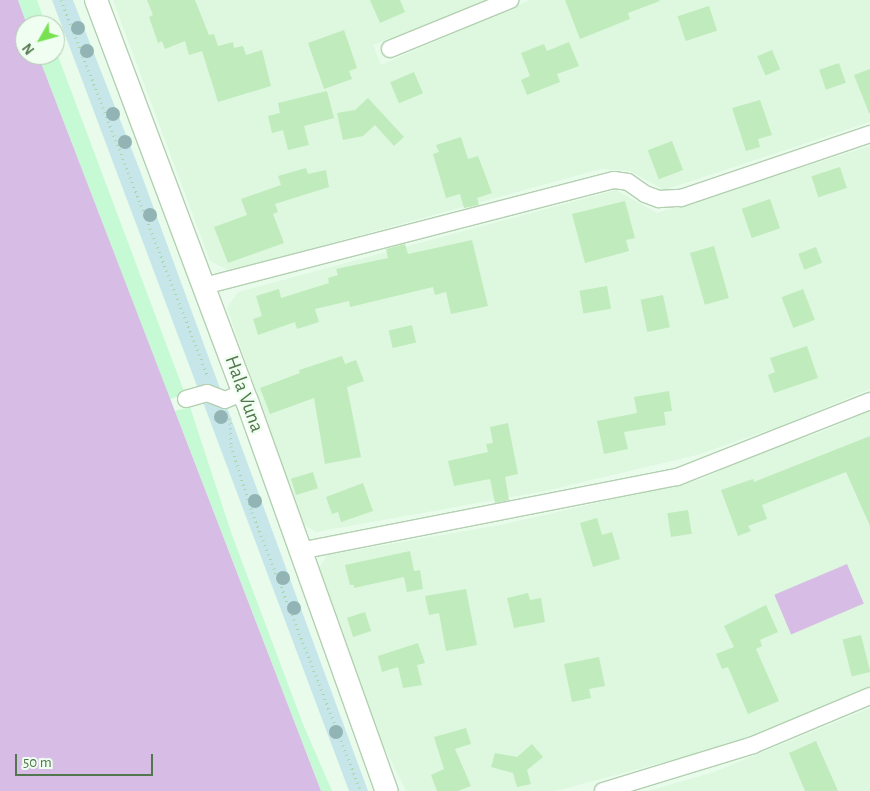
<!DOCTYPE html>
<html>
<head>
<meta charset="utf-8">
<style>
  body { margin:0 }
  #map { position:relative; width:870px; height:791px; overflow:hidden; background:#e9fceb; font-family:"Alegreya Sans",sans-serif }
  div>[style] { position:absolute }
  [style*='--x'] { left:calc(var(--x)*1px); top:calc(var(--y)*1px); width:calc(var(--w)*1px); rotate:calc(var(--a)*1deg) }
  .residential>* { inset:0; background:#ddf8df }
  .green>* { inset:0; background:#c7e6e9 }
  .sand>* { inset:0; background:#c5fad4 }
  .water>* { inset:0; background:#d7bde5; transform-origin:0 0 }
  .building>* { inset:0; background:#c0ebbc; transform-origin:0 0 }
  .path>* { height:3px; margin-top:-1.5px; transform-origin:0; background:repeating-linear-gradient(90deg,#a9d6a4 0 1px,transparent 0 5px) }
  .roads { filter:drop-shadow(1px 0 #b3d0b1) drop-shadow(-1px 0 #b3d0b1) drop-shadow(0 1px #b3d0b1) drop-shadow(0 -1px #b3d0b1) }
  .street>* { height:16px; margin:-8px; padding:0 8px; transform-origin:8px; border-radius:8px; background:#fff }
  .secondary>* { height:22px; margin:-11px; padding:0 11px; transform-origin:11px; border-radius:11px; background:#fff }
  .trees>* { width:14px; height:14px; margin:-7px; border-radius:50%; background:#92b4b4 }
  span { translate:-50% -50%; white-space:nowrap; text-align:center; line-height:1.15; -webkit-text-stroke:5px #effef1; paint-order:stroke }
  .street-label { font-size:20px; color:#52764d }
  .north { position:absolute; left:15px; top:15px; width:50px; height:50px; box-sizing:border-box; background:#effef1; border:1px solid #b0c8af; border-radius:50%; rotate:232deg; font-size:14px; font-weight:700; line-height:20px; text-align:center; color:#52764d }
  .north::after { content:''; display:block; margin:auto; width:18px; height:22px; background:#78e152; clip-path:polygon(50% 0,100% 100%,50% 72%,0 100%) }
  .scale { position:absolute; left:15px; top:754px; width:138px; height:22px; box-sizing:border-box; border:2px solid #52764d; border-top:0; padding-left:6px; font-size:15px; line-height:18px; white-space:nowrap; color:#52764d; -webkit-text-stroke:4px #effef1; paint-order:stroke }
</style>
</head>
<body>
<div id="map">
  <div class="residential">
    <i style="clip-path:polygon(113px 0,490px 0,373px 45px,381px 65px,530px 0,870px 0,870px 122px,664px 190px,630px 171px,601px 169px,230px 271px,210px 261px)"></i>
    <i style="clip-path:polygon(870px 146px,870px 389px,781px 426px,697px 455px,545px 491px,316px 532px,302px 523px,227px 308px,238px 292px,616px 190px,657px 213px)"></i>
    <i style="clip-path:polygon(870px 411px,870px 686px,732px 744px,556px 791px,406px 791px,369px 717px,318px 570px,327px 555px,500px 525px,702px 479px,760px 452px,821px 432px)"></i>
    <i style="clip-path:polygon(870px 708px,870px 791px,648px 791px,714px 772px)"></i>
  </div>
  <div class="green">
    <i style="clip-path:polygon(52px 0,73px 0,139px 168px,368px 791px,349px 791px)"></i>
  </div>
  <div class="sand">
    <i style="clip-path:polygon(18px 0,37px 0,46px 25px,27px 25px)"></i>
    <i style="clip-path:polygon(55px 48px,185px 394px,170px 399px,38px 55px,55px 55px)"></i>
    <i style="clip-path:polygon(190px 407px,232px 535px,303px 724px,332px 791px,321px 791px,175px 411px)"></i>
  </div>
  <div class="water">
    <i style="clip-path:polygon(0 0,18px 0,27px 25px,25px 55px,38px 55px,321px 791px,0 791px)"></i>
    <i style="left:847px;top:564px;width:43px;height:79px;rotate:67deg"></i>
  </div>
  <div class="building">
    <i style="clip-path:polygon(147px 0,195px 0,209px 35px,214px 34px,218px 46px,233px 42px,234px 48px,243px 46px,246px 55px,262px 50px,271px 86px,218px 102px,202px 51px,189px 55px,185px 41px,165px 49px,162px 41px,158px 43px,149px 17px,153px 15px)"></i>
    <i style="clip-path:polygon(370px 0,400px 0,405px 12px,380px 23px)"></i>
    <i style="clip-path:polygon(565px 0,659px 0,660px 1px,628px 13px,630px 19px,580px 39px)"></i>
    <i style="left:709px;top:6px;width:26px;height:33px;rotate:72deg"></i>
    <i style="clip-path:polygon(344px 30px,357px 68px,349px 71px,352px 79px,324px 89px,308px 43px)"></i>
    <i style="clip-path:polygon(569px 42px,579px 66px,557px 74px,560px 82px,527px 95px,521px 80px,530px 76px,521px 53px,544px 44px,547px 51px)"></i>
    <i style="left:772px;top:50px;width:21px;height:16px;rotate:67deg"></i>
    <i style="left:839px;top:63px;width:21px;height:21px;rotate:71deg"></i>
    <i style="clip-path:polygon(870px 69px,870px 113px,869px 113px,854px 75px)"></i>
    <i style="left:414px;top:72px;width:23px;height:26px;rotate:67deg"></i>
    <i style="clip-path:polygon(327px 91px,334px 118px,304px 126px,309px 145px,288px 150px,283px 130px,272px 133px,268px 116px,280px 113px,278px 103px)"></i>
    <i style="clip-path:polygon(368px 98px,404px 137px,394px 146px,375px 125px,363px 136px,343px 140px,337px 113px,355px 110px)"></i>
    <i style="clip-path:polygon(760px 100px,772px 135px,758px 139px,760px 147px,746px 151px,732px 108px)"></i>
    <i style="clip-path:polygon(461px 137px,468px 159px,478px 156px,492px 193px,477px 198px,479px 205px,464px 208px,460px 194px,446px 198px,433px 154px,439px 152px,436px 145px)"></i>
    <i style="left:672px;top:141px;width:31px;height:26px;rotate:69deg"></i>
    <i style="left:840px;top:167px;width:22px;height:30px;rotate:72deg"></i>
    <i style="clip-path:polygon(306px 168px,308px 174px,326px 170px,329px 187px,275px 204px,278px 212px,273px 214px,284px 243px,228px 263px,214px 227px,247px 215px,241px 199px,281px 185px,278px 176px)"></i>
    <i style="left:770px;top:199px;width:31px;height:30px;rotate:71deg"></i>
    <i style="clip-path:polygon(625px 201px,635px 238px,626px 240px,629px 251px,585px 263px,572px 214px)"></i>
    <i style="clip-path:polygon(472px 240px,488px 306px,451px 314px,446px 292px,435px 295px,433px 287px,350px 307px,349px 301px,315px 309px,319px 322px,297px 329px,295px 322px,258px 335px,253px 319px,262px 316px,256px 296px,279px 289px,281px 298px,329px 283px,328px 278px,338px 275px,336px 269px,388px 258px,386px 249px,405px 244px,408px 254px)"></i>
    <i style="left:714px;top:246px;width:54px;height:25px;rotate:74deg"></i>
    <i style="left:816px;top:247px;width:17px;height:19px;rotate:69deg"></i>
    <i style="left:607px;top:286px;width:23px;height:28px;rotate:80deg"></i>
    <i style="left:803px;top:289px;width:33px;height:23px;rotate:69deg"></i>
    <i style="left:663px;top:295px;width:33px;height:23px;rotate:78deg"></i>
    <i style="left:412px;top:325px;width:18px;height:24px;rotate:77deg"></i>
    <i style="clip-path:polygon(807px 346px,818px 378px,774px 393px,768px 375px,775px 372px,770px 358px)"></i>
    <i style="clip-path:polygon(342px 356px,345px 364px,356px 360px,364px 381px,347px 387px,361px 457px,325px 464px,314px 398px,270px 414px,260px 388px,300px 373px,299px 370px)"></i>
    <i style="clip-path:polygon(669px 391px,672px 411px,664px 412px,666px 425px,624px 432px,628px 449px,604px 454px,597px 421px,637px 413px,634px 397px)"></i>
    <i style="clip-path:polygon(508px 423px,518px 474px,505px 477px,509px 500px,495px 503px,490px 479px,454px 486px,448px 461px,488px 452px,486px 444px,493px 443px,490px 427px)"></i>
    <i style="clip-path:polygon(870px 436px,870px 526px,846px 472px,762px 505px,767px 519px,748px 526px,751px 531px,738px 536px,721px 490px,753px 479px,754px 482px)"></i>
    <i style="left:313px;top:472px;width:17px;height:23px;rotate:73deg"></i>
    <i style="clip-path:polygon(363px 483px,373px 511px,341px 522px,338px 512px,332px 514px,326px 497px)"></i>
    <i style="left:688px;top:510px;width:24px;height:21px;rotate:81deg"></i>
    <i style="clip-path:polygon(597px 518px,602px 535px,612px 532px,620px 559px,593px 567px,580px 523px)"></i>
    <i style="clip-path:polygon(410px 551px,414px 571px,420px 570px,423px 589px,407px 592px,404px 577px,354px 588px,354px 585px,350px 585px,345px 565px)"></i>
    <i style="clip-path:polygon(466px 589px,477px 645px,446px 651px,439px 613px,429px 615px,425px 596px)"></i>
    <i style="clip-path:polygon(528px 593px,530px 600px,541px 598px,545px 622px,514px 628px,507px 598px)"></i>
    <i style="clip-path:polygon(766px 605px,778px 632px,760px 640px,762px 646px,756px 649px,779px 701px,748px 714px,728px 667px,722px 669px,716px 654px,734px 647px,724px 626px)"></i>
    <i style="left:365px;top:612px;width:20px;height:19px;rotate:72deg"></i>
    <i style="left:861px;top:635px;width:38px;height:19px;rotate:76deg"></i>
    <i style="clip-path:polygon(418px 643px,425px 663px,417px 665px,422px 685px,403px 688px,398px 667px,382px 672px,378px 656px)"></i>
    <i style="clip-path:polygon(599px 657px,605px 686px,589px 689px,591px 698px,572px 702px,564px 664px)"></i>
    <i style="clip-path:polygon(466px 728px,471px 744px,455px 749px,471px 786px,458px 791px,437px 791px,431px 775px,444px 769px,434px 737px)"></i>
    <i style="clip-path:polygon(816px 741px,838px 791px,805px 791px,789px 753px)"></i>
    <i style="clip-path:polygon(532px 744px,543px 757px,527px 770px,531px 784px,517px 787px,513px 773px,491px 767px,495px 753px,517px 757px)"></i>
  </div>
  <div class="path">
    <i style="--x:61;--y:0;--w:405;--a:68.7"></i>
    <i style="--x:230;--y:418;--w:28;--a:88"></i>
    <i style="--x:231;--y:446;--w:69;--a:72.3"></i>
    <i style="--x:252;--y:512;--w:300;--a:68.7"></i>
  </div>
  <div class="roads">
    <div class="street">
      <i style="--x:390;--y:49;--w:130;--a:-22.2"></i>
      <i style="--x:204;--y:286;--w:423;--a:-14.5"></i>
      <i style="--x:614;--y:180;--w:14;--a:8"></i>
      <i style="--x:628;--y:182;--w:21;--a:35"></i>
      <i style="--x:645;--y:194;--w:15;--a:20"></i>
      <i style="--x:659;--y:199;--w:22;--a:-3"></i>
      <i style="--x:681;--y:198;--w:200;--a:-18.7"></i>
      <i style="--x:186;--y:399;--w:22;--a:-16"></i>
      <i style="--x:207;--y:393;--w:19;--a:21"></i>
      <i style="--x:225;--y:400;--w:21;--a:-23"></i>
      <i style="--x:299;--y:551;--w:385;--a:-11.1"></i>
      <i style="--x:677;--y:477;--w:207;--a:-21.5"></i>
      <i style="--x:603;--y:791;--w:157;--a:-17"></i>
      <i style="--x:753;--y:745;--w:127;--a:-22.7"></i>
    </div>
    <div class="secondary">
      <i style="--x:96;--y:0;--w:428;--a:69.4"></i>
      <i style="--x:247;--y:401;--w:414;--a:70.3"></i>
    </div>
  </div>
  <div class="trees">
    <i style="left:78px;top:28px"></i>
    <i style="left:87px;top:51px"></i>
    <i style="left:113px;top:114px"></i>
    <i style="left:125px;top:142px"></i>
    <i style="left:150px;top:215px"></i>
    <i style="left:221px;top:417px"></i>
    <i style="left:255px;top:501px"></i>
    <i style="left:283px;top:578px"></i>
    <i style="left:294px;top:608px"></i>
    <i style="left:336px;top:732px"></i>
  </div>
  <div class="street-label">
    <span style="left:244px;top:394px;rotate:70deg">Hala Vuna</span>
  </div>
  <div class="north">N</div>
  <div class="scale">50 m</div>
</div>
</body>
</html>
